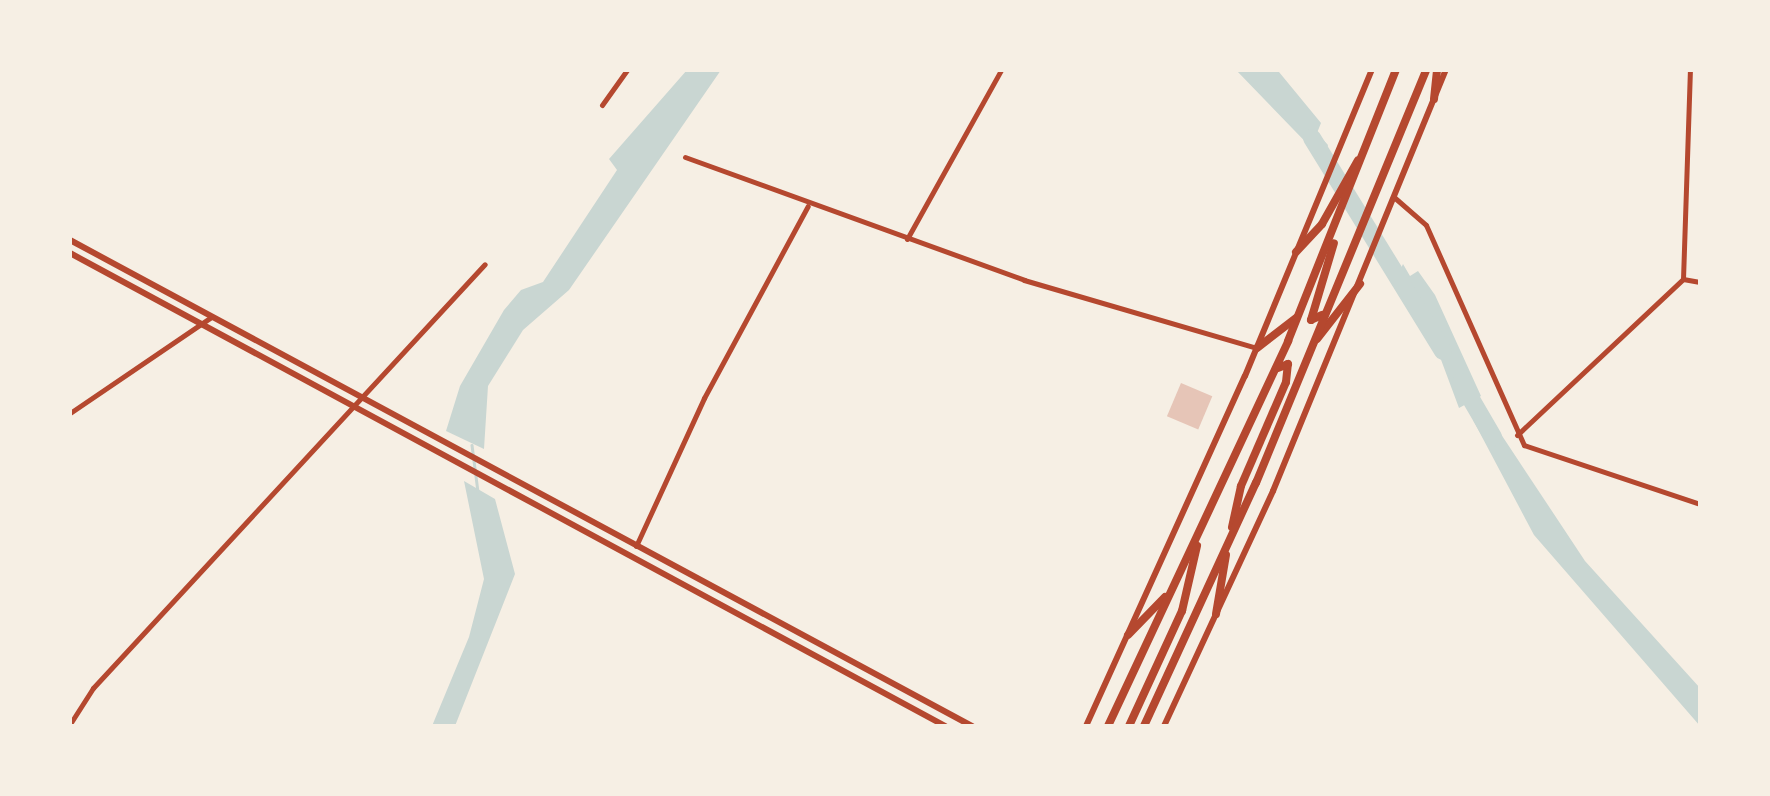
<!DOCTYPE html>
<html>
<head>
<meta charset="utf-8">
<style>
  body { margin:0 }
  #map { position:relative; width:1770px; height:796px; overflow:hidden; background:#f6efe4; font-family:"Archivo Narrow",sans-serif }
  div>[style] { position:absolute }
  [style*='--x'] { left:calc(var(--x)*1px); top:calc(var(--y)*1px); width:calc(var(--w)*1px); rotate:calc(var(--a)*1deg) }
  .water>* { inset:0; background:#c9d6d2 }
  .stream>* { height:2.5px; margin:-1.25px; padding:0 1.25px; transform-origin:1.25px; border-radius:1.25px; background:#c9d6d2 }
  .river>* { height:18px; margin:-9px; padding:0 9px; transform-origin:9px; border-radius:9px; background:#c9d6d2 }
  .building>* { inset:0; background:#e6c5b7; transform-origin:0 0 }
  .minor>* { height:5px; margin:-2.5px; padding:0 2.5px; transform-origin:2.5px; border-radius:2.5px; background:#b5482f }
  .secondary>* { height:6px; margin:-3px; padding:0 3px; transform-origin:3px; border-radius:3px; background:#b5482f }
  .primary>* { height:8px; margin:-4px; padding:0 4px; transform-origin:4px; border-radius:4px; background:#b5482f }
  span { translate:-50% -50%; white-space:nowrap; text-align:center; line-height:1.15; -webkit-text-stroke:8px #f6efe4; paint-order:stroke }
  .frame { position:absolute; inset:0; border:72px solid #f6efe4; pointer-events:none }
</style>
</head>
<body>
<div id="map">
  <div class="water">
    <i style="clip-path:polygon(687px 70px,721px 70px,569px 290px,523px 330px,488px 386px,484px 449px,446px 431px,460px 386px,504px 310px,521px 290px,543px 282px,617px 170px,609px 159px)"></i>
    <i style="clip-path:polygon(1236px 70px,1279px 72px,1321px 123px,1317px 133px,1328px 145px,1323px 160px)"></i>
    <i style="clip-path:polygon(1403px 264px,1410px 276px,1418px 271px,1435px 295px,1481px 396px,1459px 408px,1421px 306px,1406px 296px,1397px 277px)"></i>
    <i style="clip-path:polygon(1487px 413px,1585px 561px,1700px 688px,1700px 726px,1534px 535px,1473px 420px)"></i>
    <i style="clip-path:polygon(464px 481px,495px 499px,515px 574px,455px 726px,432px 726px,469px 637px,484px 579px)"></i>
  </div>
  <div class="stream">
    <i style="--x:472;--y:445;--w:47;--a:82.7"></i>
  </div>
  <div class="river">
    <i style="--x:1312;--y:138;--w:250;--a:58.4"></i>
    <i style="--x:1461;--y:382;--w:64;--a:59.8"></i>
  </div>
  <div class="building">
    <i style="left:1181px;top:383px;width:34px;height:36px;rotate:23deg"></i>
  </div>
  <div class="minor">
    <i style="--x:602;--y:105;--w:43;--a:-54.5"></i>
    <i style="--x:685;--y:157;--w:361;--a:19.9"></i>
    <i style="--x:1024;--y:280;--w:243;--a:16.3"></i>
    <i style="--x:1395;--y:198;--w:41;--a:41.1"></i>
    <i style="--x:1426;--y:225;--w:241;--a:66"></i>
    <i style="--x:1524;--y:445;--w:186;--a:18.5"></i>
    <i style="--x:907;--y:239;--w:193;--a:-60.9"></i>
    <i style="--x:1683;--y:279;--w:209;--a:-88.1"></i>
    <i style="--x:70;--y:413;--w:171;--a:-34.2"></i>
    <i style="--x:1517;--y:435;--w:228;--a:-43.2"></i>
    <i style="--x:1683;--y:279;--w:17;--a:10"></i>
    <i style="--x:636;--y:546;--w:163;--a:-65.3"></i>
    <i style="--x:704;--y:398;--w:218;--a:-61.6"></i>
    <i style="--x:70;--y:724;--w:43;--a:-57.4"></i>
    <i style="--x:93;--y:688;--w:577;--a:-47.25"></i>
  </div>
  <div class="secondary">
    <i style="--x:70;--y:240;--w:1025;--a:28.32"></i>
    <i style="--x:70;--y:253;--w:995;--a:28.39"></i>
    <i style="--x:1086;--y:726;--w:384;--a:-65.6"></i>
    <i style="--x:1245;--y:376;--w:331;--a:-67.5"></i>
    <i style="--x:1164;--y:726;--w:259;--a:-65.1"></i>
    <i style="--x:1273;--y:491;--w:455;--a:-67.7"></i>
  </div>
  <div class="primary">
    <i style="--x:1434;--y:99;--w:29;--a:-84"></i>
    <i style="--x:1296;--y:252;--w:38;--a:-47"></i>
    <i style="--x:1322;--y:224;--w:73;--a:-60.6"></i>
    <i style="--x:1322;--y:315;--w:12;--a:156"></i>
    <i style="--x:1311;--y:320;--w:80;--a:-73.4"></i>
    <i style="--x:1317;--y:339;--w:70;--a:-52"></i>
    <i style="--x:1257;--y:348;--w:49;--a:-37.6"></i>
    <i style="--x:1232;--y:527;--w:42;--a:-77.6"></i>
    <i style="--x:1241;--y:486;--w:113;--a:-66.6"></i>
    <i style="--x:1286;--y:382;--w:18;--a:-84"></i>
    <i style="--x:1288;--y:364;--w:11;--a:158"></i>
    <i style="--x:1216;--y:614;--w:60;--a:-80.4"></i>
    <i style="--x:1128;--y:635;--w:53;--a:-45.8"></i>
    <i style="--x:1108;--y:726;--w:425;--a:-64.9"></i>
    <i style="--x:1288;--y:341;--w:292;--a:-68.3"></i>
    <i style="--x:1129;--y:726;--w:127;--a:-65.3"></i>
    <i style="--x:1182;--y:611;--w:67;--a:-77"></i>
    <i style="--x:1144;--y:726;--w:268;--a:-65.3"></i>
    <i style="--x:1256;--y:483;--w:447;--a:-67.6"></i>
  </div>
  <div class="frame"></div>
</div>
</body>
</html>
